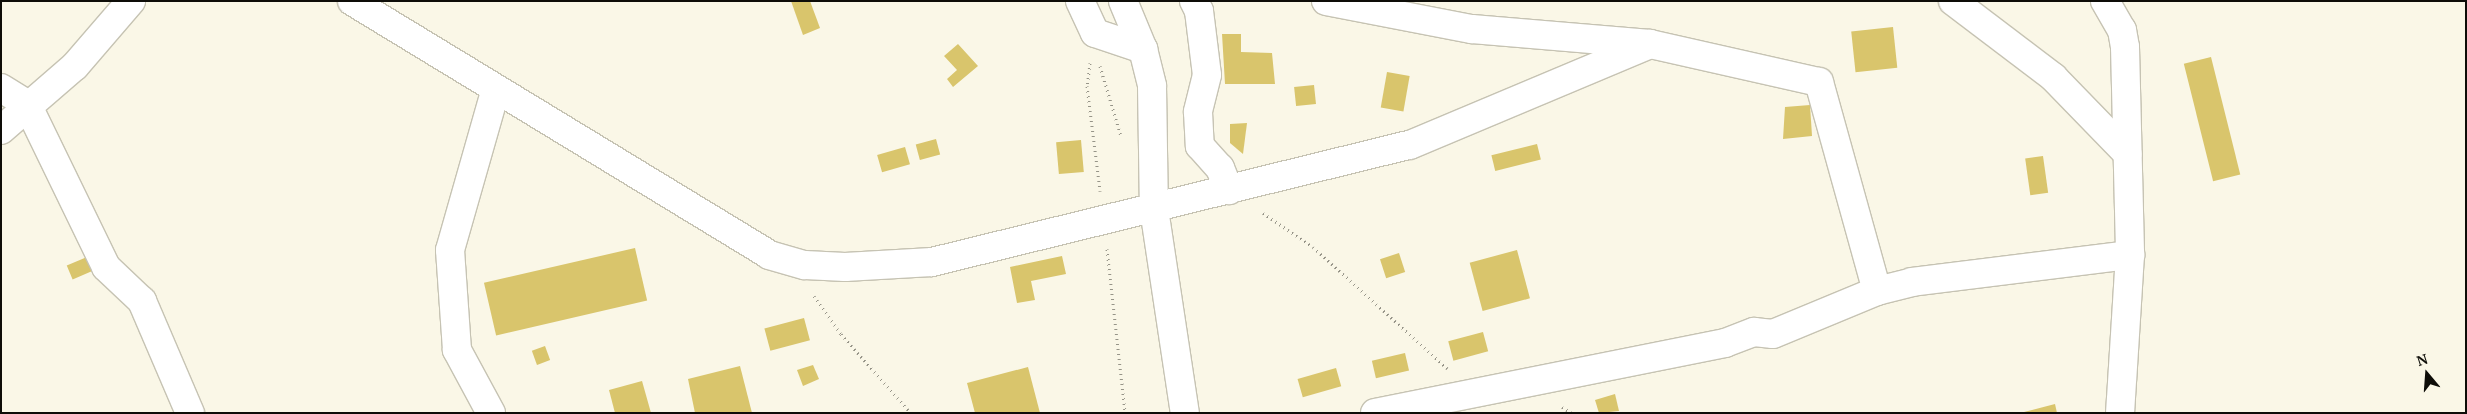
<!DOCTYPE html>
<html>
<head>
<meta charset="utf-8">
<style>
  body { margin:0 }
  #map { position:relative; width:2467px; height:414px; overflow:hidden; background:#faf7e7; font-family:"PT Serif",serif }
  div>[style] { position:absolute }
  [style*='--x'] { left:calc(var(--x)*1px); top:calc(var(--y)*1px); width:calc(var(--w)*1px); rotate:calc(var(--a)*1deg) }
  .building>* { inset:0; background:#d9c56c; transform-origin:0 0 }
  .path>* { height:3px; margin-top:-1.5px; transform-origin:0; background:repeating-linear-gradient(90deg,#969488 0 1px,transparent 0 5px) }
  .roads { filter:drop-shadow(1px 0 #c6c3b3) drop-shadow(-1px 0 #c6c3b3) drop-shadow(0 1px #c6c3b3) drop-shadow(0 -1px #c6c3b3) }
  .minor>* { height:28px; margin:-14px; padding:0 14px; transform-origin:14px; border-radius:14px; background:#fff }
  span { translate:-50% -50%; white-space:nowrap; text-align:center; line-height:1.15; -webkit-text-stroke:4px #faf7e7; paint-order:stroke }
  .frame { position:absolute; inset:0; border:2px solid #0e0d08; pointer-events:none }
  .north { position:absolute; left:2402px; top:349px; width:50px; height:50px; -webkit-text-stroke:4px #faf7e7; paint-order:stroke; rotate:342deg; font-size:14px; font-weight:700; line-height:20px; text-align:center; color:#0e0d08 }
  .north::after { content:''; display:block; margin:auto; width:18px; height:22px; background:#0e0d08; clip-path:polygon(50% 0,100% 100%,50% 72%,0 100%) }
</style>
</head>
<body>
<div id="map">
  <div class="building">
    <i style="clip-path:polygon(791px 1px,810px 1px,820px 28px,803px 35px)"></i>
    <i style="left:1893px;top:27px;width:41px;height:42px;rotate:84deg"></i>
    <i style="clip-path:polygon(1222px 34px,1241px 34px,1241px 52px,1272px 53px,1275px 84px,1225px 84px)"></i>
    <i style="clip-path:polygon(958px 44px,978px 66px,953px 87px,947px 79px,957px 70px,944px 56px)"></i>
    <i style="left:2211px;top:57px;width:121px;height:28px;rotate:76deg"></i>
    <i style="left:1387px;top:72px;width:23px;height:36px;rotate:10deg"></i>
    <i style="left:1314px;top:85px;width:19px;height:20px;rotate:84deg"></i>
    <i style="clip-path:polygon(1810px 105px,1812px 136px,1783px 139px,1785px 107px)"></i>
    <i style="clip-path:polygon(1247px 123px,1243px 154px,1230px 143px,1230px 124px)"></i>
    <i style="left:936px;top:139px;width:16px;height:21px;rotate:75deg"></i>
    <i style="left:1081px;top:140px;width:32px;height:25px;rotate:85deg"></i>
    <i style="left:1537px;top:144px;width:16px;height:47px;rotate:76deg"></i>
    <i style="left:905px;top:147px;width:18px;height:29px;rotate:74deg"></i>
    <i style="left:2043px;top:156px;width:37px;height:18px;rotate:82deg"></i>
    <i style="left:635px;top:248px;width:54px;height:155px;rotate:77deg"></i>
    <i style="left:1517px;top:250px;width:50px;height:49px;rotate:75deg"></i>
    <i style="left:1399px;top:253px;width:20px;height:20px;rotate:72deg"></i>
    <i style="clip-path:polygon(1062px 256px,1066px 274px,1031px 281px,1035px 300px,1017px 303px,1010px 267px)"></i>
    <i style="left:87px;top:257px;width:15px;height:22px;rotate:67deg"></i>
    <i style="left:804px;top:318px;width:23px;height:41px;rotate:75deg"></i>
    <i style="left:1483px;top:332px;width:20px;height:36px;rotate:75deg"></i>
    <i style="left:545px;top:346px;width:15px;height:14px;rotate:70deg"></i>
    <i style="left:1405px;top:353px;width:18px;height:34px;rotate:77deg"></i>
    <i style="clip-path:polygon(813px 365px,819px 379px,803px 386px,797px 370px)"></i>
    <i style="clip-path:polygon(740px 366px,752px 413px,695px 413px,688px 379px)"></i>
    <i style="clip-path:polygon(1028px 367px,1040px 413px,975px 413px,967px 383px)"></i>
    <i style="left:1336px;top:368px;width:19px;height:40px;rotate:74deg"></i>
    <i style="clip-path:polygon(642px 381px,651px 413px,615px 413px,609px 390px)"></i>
    <i style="clip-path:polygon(1615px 394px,1619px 411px,1599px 413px,1595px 400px)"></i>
    <i style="clip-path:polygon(2055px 404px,2057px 413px,2024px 413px,2024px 412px)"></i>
  </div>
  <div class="path">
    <i style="--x:1090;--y:63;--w:23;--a:97"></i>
    <i style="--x:1087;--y:86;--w:106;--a:82.9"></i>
    <i style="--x:1100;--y:66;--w:73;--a:73.3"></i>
    <i style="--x:1263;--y:213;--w:60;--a:34.2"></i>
    <i style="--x:1313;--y:247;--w:181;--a:42.1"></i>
    <i style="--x:1107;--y:249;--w:165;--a:83.7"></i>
    <i style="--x:814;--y:296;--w:47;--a:54.6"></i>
    <i style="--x:841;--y:334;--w:106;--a:48.5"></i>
    <i style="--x:1562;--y:407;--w:12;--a:31"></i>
  </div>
  <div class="roads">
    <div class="minor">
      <i style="--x:352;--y:1;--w:488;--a:31.3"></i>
      <i style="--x:769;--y:255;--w:37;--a:16"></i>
      <i style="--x:805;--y:265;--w:40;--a:2.9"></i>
      <i style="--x:845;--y:267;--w:87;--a:-3.3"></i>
      <i style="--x:932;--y:262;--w:492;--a:-13.8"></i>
      <i style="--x:1410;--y:145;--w:260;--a:-22.8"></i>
      <i style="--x:1080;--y:1;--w:35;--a:65"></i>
      <i style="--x:1095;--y:33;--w:51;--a:18.4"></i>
      <i style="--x:1123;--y:1;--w:52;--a:67.4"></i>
      <i style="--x:1143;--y:49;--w:38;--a:76"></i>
      <i style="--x:1152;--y:86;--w:123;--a:89.1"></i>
      <i style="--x:1154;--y:209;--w:206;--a:81.4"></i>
      <i style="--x:1194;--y:1;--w:11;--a:63"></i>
      <i style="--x:1199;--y:11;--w:64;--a:82.9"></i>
      <i style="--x:1207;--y:75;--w:38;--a:104"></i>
      <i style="--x:1198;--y:112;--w:34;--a:87"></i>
      <i style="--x:1200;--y:146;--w:30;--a:48"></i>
      <i style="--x:1220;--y:168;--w:24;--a:68"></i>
      <i style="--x:1326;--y:1;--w:149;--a:10.9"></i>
      <i style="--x:1472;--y:29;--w:179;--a:4.8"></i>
      <i style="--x:1650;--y:44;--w:173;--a:12.7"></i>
      <i style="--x:1819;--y:82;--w:217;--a:74.5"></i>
      <i style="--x:1953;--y:1;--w:126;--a:37.2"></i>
      <i style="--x:2053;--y:77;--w:107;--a:45.8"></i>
      <i style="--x:2105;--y:1;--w:34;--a:60"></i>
      <i style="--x:2122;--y:30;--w:17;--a:80"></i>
      <i style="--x:2125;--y:47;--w:208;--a:88.6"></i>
      <i style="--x:2130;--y:255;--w:158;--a:93.6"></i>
      <i style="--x:1;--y:88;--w:31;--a:32"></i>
      <i style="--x:27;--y:104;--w:181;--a:64.1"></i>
      <i style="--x:106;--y:267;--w:50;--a:43.4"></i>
      <i style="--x:142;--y:301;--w:122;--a:66.8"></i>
      <i style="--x:1;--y:130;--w:98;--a:-40.9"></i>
      <i style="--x:75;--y:66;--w:86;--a:-49.3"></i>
      <i style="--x:491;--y:413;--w:72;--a:-118.4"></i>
      <i style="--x:457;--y:350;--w:100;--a:-94"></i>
      <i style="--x:450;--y:250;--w:167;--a:-74.1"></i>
      <i style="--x:1375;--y:413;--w:357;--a:-11.3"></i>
      <i style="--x:1725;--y:343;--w:31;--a:-21"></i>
      <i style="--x:1754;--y:332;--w:19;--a:6"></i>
      <i style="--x:1773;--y:334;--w:113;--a:-22.5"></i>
      <i style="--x:1877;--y:291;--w:36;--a:-14"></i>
      <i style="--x:1912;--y:282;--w:220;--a:-7.1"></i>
    </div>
  </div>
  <div class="frame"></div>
  <div class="north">N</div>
</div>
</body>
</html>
